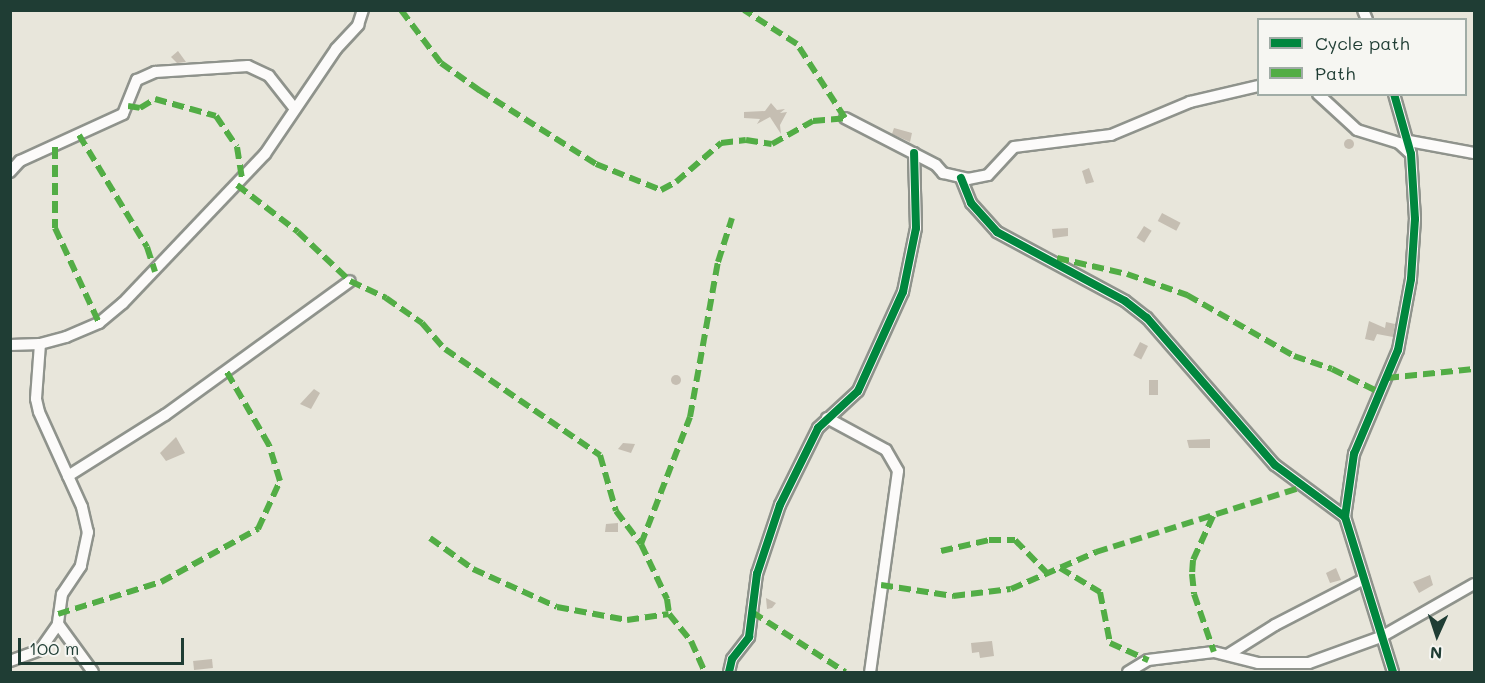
<!DOCTYPE html>
<html>
<head>
<meta charset="utf-8">
<style>
  body { margin:0 }
  #map { position:relative; width:1485px; height:683px; overflow:hidden; background:#e8e6db; font-family:Mali,sans-serif }
  div>[style] { position:absolute }
  [style*='--x'] { left:calc(var(--x)*1px); top:calc(var(--y)*1px); width:calc(var(--w)*1px); rotate:calc(var(--a)*1deg) }
  .building>* { inset:0; background:#c5beb2; transform-origin:0 0 }
  .round { border-radius:50% }
  .roads { filter:drop-shadow(2px 0 #8f938c) drop-shadow(-2px 0 #8f938c) drop-shadow(0 2px #8f938c) drop-shadow(0 -2px #8f938c) }
  .street>* { height:10px; margin:-5px; padding:0 5px; transform-origin:5px; border-radius:5px; background:#fcfbfa }
  .quiet>* { height:6px; margin-top:-3px; transform-origin:0; background:repeating-linear-gradient(90deg,#52ad45 0 12px,transparent 0 18px) }
  .cycleway>* { height:8px; margin:-4px; padding:0 4px; transform-origin:4px; border-radius:4px; background:#00873e }
  span { translate:-50% -50%; white-space:nowrap; text-align:center; line-height:1.15; -webkit-text-stroke:4.5px #f6f6f2; paint-order:stroke }
  .frame { position:absolute; inset:0; border:12px solid #1f3d34; pointer-events:none }
  .legend { position:absolute; left:1257px; top:18px; width:210px; height:78px; box-sizing:border-box; background:#f6f6f2; border:2px solid #a0aca6; margin:0; padding:8px 10px; list-style:none; font-size:18px; color:#1f3d34 }
  .legend li { display:flex; align-items:center; gap:12px; height:30px }
  .legend b { width:30px; border:2px solid #a0aca6 }
  .north { position:absolute; left:1407px; top:605px; width:60px; height:60px; -webkit-text-stroke:4px #f6f6f2; paint-order:stroke; rotate:183deg; font-size:16px; font-weight:700; line-height:24px; text-align:center; color:#1f3d34 }
  .north::after { content:''; display:block; margin:auto; width:21px; height:27px; background:#1f3d34; clip-path:polygon(50% 0,100% 100%,50% 72%,0 100%) }
  .scale { position:absolute; left:18px; top:638px; width:166px; height:27px; box-sizing:border-box; border:3px solid #1f3d34; border-top:0; padding-left:8px; font-size:18px; line-height:21px; white-space:nowrap; color:#1f3d34; -webkit-text-stroke:4px #f6f6f2; paint-order:stroke }
</style>
</head>
<body>
<div id="map">
  <div class="building">
    <i style="clip-path:polygon(178px 51px,186px 62px,177px 63px,171px 57px)"></i>
    <i style="clip-path:polygon(771px 103px,777px 110px,785px 109px,780px 113px,787px 112px,780px 125px,781px 134px,770px 117px,757px 124px,760px 119px,744px 118px,744px 112px,765px 111px)"></i>
    <i style="clip-path:polygon(894px 128px,912px 133px,910px 142px,892px 134px)"></i>
    <i class="round" style="left:1344px;top:139px;width:10px;height:10px"></i>
    <i style="clip-path:polygon(1089px 168px,1094px 182px,1086px 184px,1082px 171px)"></i>
    <i style="left:1162px;top:213px;width:21px;height:9px;rotate:28deg"></i>
    <i style="left:1144px;top:226px;width:9px;height:14px;rotate:32deg"></i>
    <i style="clip-path:polygon(1068px 228px,1068px 236px,1053px 238px,1052px 229px)"></i>
    <i style="clip-path:polygon(1369px 321px,1385px 328px,1386px 322px,1395px 324px,1393px 337px,1377px 334px,1374px 341px,1365px 339px)"></i>
    <i style="left:1140px;top:342px;width:9px;height:15px;rotate:27deg"></i>
    <i class="round" style="left:671px;top:375px;width:10px;height:10px"></i>
    <i style="left:1149px;top:380px;width:9px;height:15px"></i>
    <i style="clip-path:polygon(314px 389px,320px 393px,311px 409px,300px 404px)"></i>
    <i style="clip-path:polygon(176px 437px,185px 453px,166px 461px,160px 453px)"></i>
    <i style="clip-path:polygon(1210px 439px,1210px 448px,1189px 448px,1187px 440px)"></i>
    <i style="clip-path:polygon(623px 443px,635px 444px,631px 453px,618px 449px)"></i>
    <i style="clip-path:polygon(618px 523px,618px 532px,605px 532px,606px 524px)"></i>
    <i style="clip-path:polygon(1336px 568px,1341px 580px,1330px 583px,1326px 573px)"></i>
    <i style="clip-path:polygon(1430px 575px,1433px 585px,1419px 593px,1413px 582px)"></i>
    <i style="clip-path:polygon(766px 598px,776px 603px,772px 608px,767px 609px)"></i>
    <i style="clip-path:polygon(992px 641px,994px 656px,980px 658px,979px 652px,972px 653px,971px 643px)"></i>
    <i style="left:212px;top:659px;width:9px;height:19px;rotate:84deg"></i>
  </div>
  <div class="roads">
    <div class="street">
      <i style="--x:1363;--y:10;--w:11;--a:68"></i>
      <i style="--x:1318;--y:94;--w:53;--a:42.7"></i>
      <i style="--x:1357;--y:130;--w:44;--a:17.2"></i>
      <i style="--x:1399;--y:143;--w:16;--a:43"></i>
      <i style="--x:845;--y:118;--w:102;--a:27.3"></i>
      <i style="--x:936;--y:165;--w:11;--a:49"></i>
      <i style="--x:943;--y:173;--w:26;--a:13"></i>
      <i style="--x:968;--y:179;--w:20;--a:-11"></i>
      <i style="--x:988;--y:175;--w:38;--a:-47"></i>
      <i style="--x:1014;--y:147;--w:98;--a:-7.1"></i>
      <i style="--x:1111;--y:135;--w:86;--a:-22.7"></i>
      <i style="--x:1190;--y:102;--w:70;--a:-13.2"></i>
      <i style="--x:1409;--y:141;--w:66;--a:10.5"></i>
      <i style="--x:10;--y:172;--w:15;--a:-48"></i>
      <i style="--x:20;--y:161;--w:113;--a:-24.5"></i>
      <i style="--x:123;--y:114;--w:37;--a:-68"></i>
      <i style="--x:137;--y:80;--w:20;--a:-24"></i>
      <i style="--x:155;--y:72;--w:93;--a:-3.7"></i>
      <i style="--x:248;--y:66;--w:23;--a:25"></i>
      <i style="--x:269;--y:76;--w:42;--a:51.8"></i>
      <i style="--x:961;--y:178;--w:27;--a:68"></i>
      <i style="--x:971;--y:203;--w:39;--a:48"></i>
      <i style="--x:997;--y:232;--w:145;--a:28.3"></i>
      <i style="--x:1125;--y:301;--w:28;--a:38"></i>
      <i style="--x:1147;--y:318;--w:195;--a:49"></i>
      <i style="--x:1275;--y:465;--w:87;--a:36.6"></i>
      <i style="--x:40;--y:344;--w:55;--a:94.2"></i>
      <i style="--x:36;--y:399;--w:13;--a:77"></i>
      <i style="--x:39;--y:412;--w:104;--a:65.6"></i>
      <i style="--x:82;--y:507;--w:26;--a:77"></i>
      <i style="--x:88;--y:532;--w:35;--a:102"></i>
      <i style="--x:81;--y:566;--w:34;--a:124"></i>
      <i style="--x:62;--y:594;--w:30;--a:98"></i>
      <i style="--x:58;--y:624;--w:59;--a:53.9"></i>
      <i style="--x:10;--y:345;--w:30;--a:-2"></i>
      <i style="--x:40;--y:344;--w:27;--a:-15"></i>
      <i style="--x:66;--y:337;--w:36;--a:-23"></i>
      <i style="--x:99;--y:323;--w:31;--a:-40"></i>
      <i style="--x:123;--y:303;--w:206;--a:-46.4"></i>
      <i style="--x:265;--y:154;--w:127;--a:-55.9"></i>
      <i style="--x:336;--y:49;--w:33;--a:-47"></i>
      <i style="--x:358;--y:25;--w:16;--a:-72"></i>
      <i style="--x:827;--y:418;--w:67;--a:28.5"></i>
      <i style="--x:886;--y:450;--w:24;--a:60"></i>
      <i style="--x:898;--y:471;--w:203;--a:97.9"></i>
      <i style="--x:68;--y:476;--w:115;--a:-32.2"></i>
      <i style="--x:165;--y:415;--w:228;--a:-35.9"></i>
      <i style="--x:1229;--y:654;--w:54;--a:-32.2"></i>
      <i style="--x:1275;--y:625;--w:100;--a:-27.3"></i>
      <i style="--x:10;--y:661;--w:32;--a:-20"></i>
      <i style="--x:40;--y:650;--w:32;--a:-55"></i>
      <i style="--x:729;--y:672;--w:13;--a:-77"></i>
      <i style="--x:732;--y:659;--w:28;--a:-52"></i>
      <i style="--x:749;--y:637;--w:64;--a:-82.8"></i>
      <i style="--x:757;--y:574;--w:73;--a:-71.6"></i>
      <i style="--x:780;--y:505;--w:86;--a:-63.7"></i>
      <i style="--x:818;--y:428;--w:54;--a:-42.8"></i>
      <i style="--x:858;--y:391;--w:109;--a:-65.6"></i>
      <i style="--x:903;--y:292;--w:65;--a:-78.5"></i>
      <i style="--x:916;--y:228;--w:75;--a:-91.5"></i>
      <i style="--x:1128;--y:672;--w:23;--a:-31"></i>
      <i style="--x:1148;--y:660;--w:66;--a:-6.9"></i>
      <i style="--x:1214;--y:652;--w:45;--a:14"></i>
      <i style="--x:1258;--y:663;--w:51;--a:0"></i>
      <i style="--x:1309;--y:663;--w:77;--a:-19.9"></i>
      <i style="--x:1381;--y:637;--w:107;--a:-29.7"></i>
      <i style="--x:1393;--y:672;--w:162;--a:-107.2"></i>
      <i style="--x:1345;--y:517;--w:64;--a:-81.9"></i>
      <i style="--x:1354;--y:454;--w:113;--a:-67.1"></i>
      <i style="--x:1398;--y:350;--w:72;--a:-79.6"></i>
      <i style="--x:1411;--y:279;--w:60;--a:-86.2"></i>
      <i style="--x:1415;--y:219;--w:65;--a:-93.5"></i>
      <i style="--x:1411;--y:154;--w:62;--a:-105.8"></i>
    </div>
  </div>
  <div class="quiet">
    <i style="--x:401;--y:10;--w:66;--a:53"></i>
    <i style="--x:441;--y:63;--w:47;--a:35.4"></i>
    <i style="--x:479;--y:90;--w:138;--a:32.3"></i>
    <i style="--x:596;--y:164;--w:70;--a:21.8"></i>
    <i style="--x:661;--y:190;--w:17;--a:-28"></i>
    <i style="--x:676;--y:182;--w:60;--a:-40.9"></i>
    <i style="--x:721;--y:143;--w:25;--a:-7"></i>
    <i style="--x:746;--y:140;--w:26;--a:9"></i>
    <i style="--x:772;--y:144;--w:47;--a:-29.3"></i>
    <i style="--x:813;--y:121;--w:32;--a:-5"></i>
    <i style="--x:845;--y:118;--w:88;--a:-123"></i>
    <i style="--x:797;--y:44;--w:63;--a:-147.3"></i>
    <i style="--x:128;--y:106;--w:12;--a:9"></i>
    <i style="--x:140;--y:108;--w:17;--a:-31"></i>
    <i style="--x:155;--y:99;--w:63;--a:15.6"></i>
    <i style="--x:216;--y:116;--w:37;--a:56"></i>
    <i style="--x:237;--y:147;--w:32;--a:81"></i>
    <i style="--x:79;--y:135;--w:131;--a:58.7"></i>
    <i style="--x:147;--y:247;--w:26;--a:72"></i>
    <i style="--x:55;--y:147;--w:81;--a:90"></i>
    <i style="--x:55;--y:228;--w:105;--a:65.1"></i>
    <i style="--x:237;--y:185;--w:77;--a:37.6"></i>
    <i style="--x:298;--y:232;--w:71;--a:43.3"></i>
    <i style="--x:350;--y:281;--w:40;--a:25"></i>
    <i style="--x:386;--y:298;--w:44;--a:34.8"></i>
    <i style="--x:422;--y:323;--w:35;--a:49"></i>
    <i style="--x:445;--y:349;--w:188;--a:34.4"></i>
    <i style="--x:600;--y:455;--w:58;--a:74.1"></i>
    <i style="--x:616;--y:511;--w:41;--a:52.9"></i>
    <i style="--x:641;--y:544;--w:61;--a:64.7"></i>
    <i style="--x:667;--y:599;--w:15;--a:82"></i>
    <i style="--x:669;--y:614;--w:35;--a:51"></i>
    <i style="--x:691;--y:641;--w:34;--a:66"></i>
    <i style="--x:1057;--y:258;--w:72;--a:12.9"></i>
    <i style="--x:1127;--y:274;--w:64;--a:19.3"></i>
    <i style="--x:1187;--y:295;--w:123;--a:29.7"></i>
    <i style="--x:1294;--y:356;--w:40;--a:18.9"></i>
    <i style="--x:1332;--y:369;--w:55;--a:26.1"></i>
    <i style="--x:1387;--y:378;--w:87;--a:-5.9"></i>
    <i style="--x:1213;--y:516;--w:48;--a:114.4"></i>
    <i style="--x:1193;--y:560;--w:14;--a:94"></i>
    <i style="--x:1192;--y:574;--w:20;--a:84"></i>
    <i style="--x:1194;--y:594;--w:61;--a:71"></i>
    <i style="--x:430;--y:538;--w:53;--a:35.8"></i>
    <i style="--x:473;--y:569;--w:92;--a:24.3"></i>
    <i style="--x:557;--y:607;--w:71;--a:10.5"></i>
    <i style="--x:627;--y:620;--w:42;--a:-8.1"></i>
    <i style="--x:641;--y:544;--w:136;--a:-68.9"></i>
    <i style="--x:690;--y:417;--w:158;--a:-79.8"></i>
    <i style="--x:718;--y:262;--w:46;--a:-72.3"></i>
    <i style="--x:941;--y:551;--w:49;--a:-12.9"></i>
    <i style="--x:989;--y:540;--w:26;--a:0"></i>
    <i style="--x:1015;--y:540;--w:46;--a:45.9"></i>
    <i style="--x:1060;--y:568;--w:47;--a:31"></i>
    <i style="--x:1100;--y:592;--w:52;--a:78.9"></i>
    <i style="--x:1110;--y:643;--w:42;--a:24.1"></i>
    <i style="--x:881;--y:585;--w:73;--a:8.7"></i>
    <i style="--x:953;--y:596;--w:58;--a:-6.9"></i>
    <i style="--x:1011;--y:589;--w:93;--a:-23.5"></i>
    <i style="--x:1096;--y:552;--w:216;--a:-17.5"></i>
    <i style="--x:752;--y:612;--w:111;--a:32.8"></i>
    <i style="--x:58;--y:614;--w:108;--a:-17.3"></i>
    <i style="--x:161;--y:582;--w:111;--a:-28.7"></i>
    <i style="--x:258;--y:529;--w:53;--a:-65.4"></i>
    <i style="--x:280;--y:481;--w:38;--a:-107"></i>
    <i style="--x:269;--y:445;--w:88;--a:-120.1"></i>
  </div>
  <div class="cycleway">
    <i style="--x:961;--y:178;--w:27;--a:68"></i>
    <i style="--x:971;--y:203;--w:39;--a:48"></i>
    <i style="--x:997;--y:232;--w:145;--a:28.3"></i>
    <i style="--x:1125;--y:301;--w:28;--a:38"></i>
    <i style="--x:1147;--y:318;--w:195;--a:49"></i>
    <i style="--x:1275;--y:465;--w:87;--a:36.6"></i>
    <i style="--x:729;--y:672;--w:13;--a:-77"></i>
    <i style="--x:732;--y:659;--w:28;--a:-52"></i>
    <i style="--x:749;--y:637;--w:64;--a:-82.8"></i>
    <i style="--x:757;--y:574;--w:73;--a:-71.6"></i>
    <i style="--x:780;--y:505;--w:86;--a:-63.7"></i>
    <i style="--x:818;--y:428;--w:54;--a:-42.8"></i>
    <i style="--x:858;--y:391;--w:109;--a:-65.6"></i>
    <i style="--x:903;--y:292;--w:65;--a:-78.5"></i>
    <i style="--x:916;--y:228;--w:75;--a:-91.5"></i>
    <i style="--x:1393;--y:672;--w:162;--a:-107.2"></i>
    <i style="--x:1345;--y:517;--w:64;--a:-81.9"></i>
    <i style="--x:1354;--y:454;--w:113;--a:-67.1"></i>
    <i style="--x:1398;--y:350;--w:72;--a:-79.6"></i>
    <i style="--x:1411;--y:279;--w:60;--a:-86.2"></i>
    <i style="--x:1415;--y:219;--w:65;--a:-93.5"></i>
    <i style="--x:1411;--y:154;--w:62;--a:-105.8"></i>
  </div>
  <div class="frame"></div>
  <ul class="legend">
  <li><b style="height:8px;background:#00873e"></b>Cycle path</li>
  <li><b style="height:8px;background:#52ad45"></b>Path</li>
  </ul>
  <div class="north">N</div>
  <div class="scale">100 m</div>
</div>
</body>
</html>
